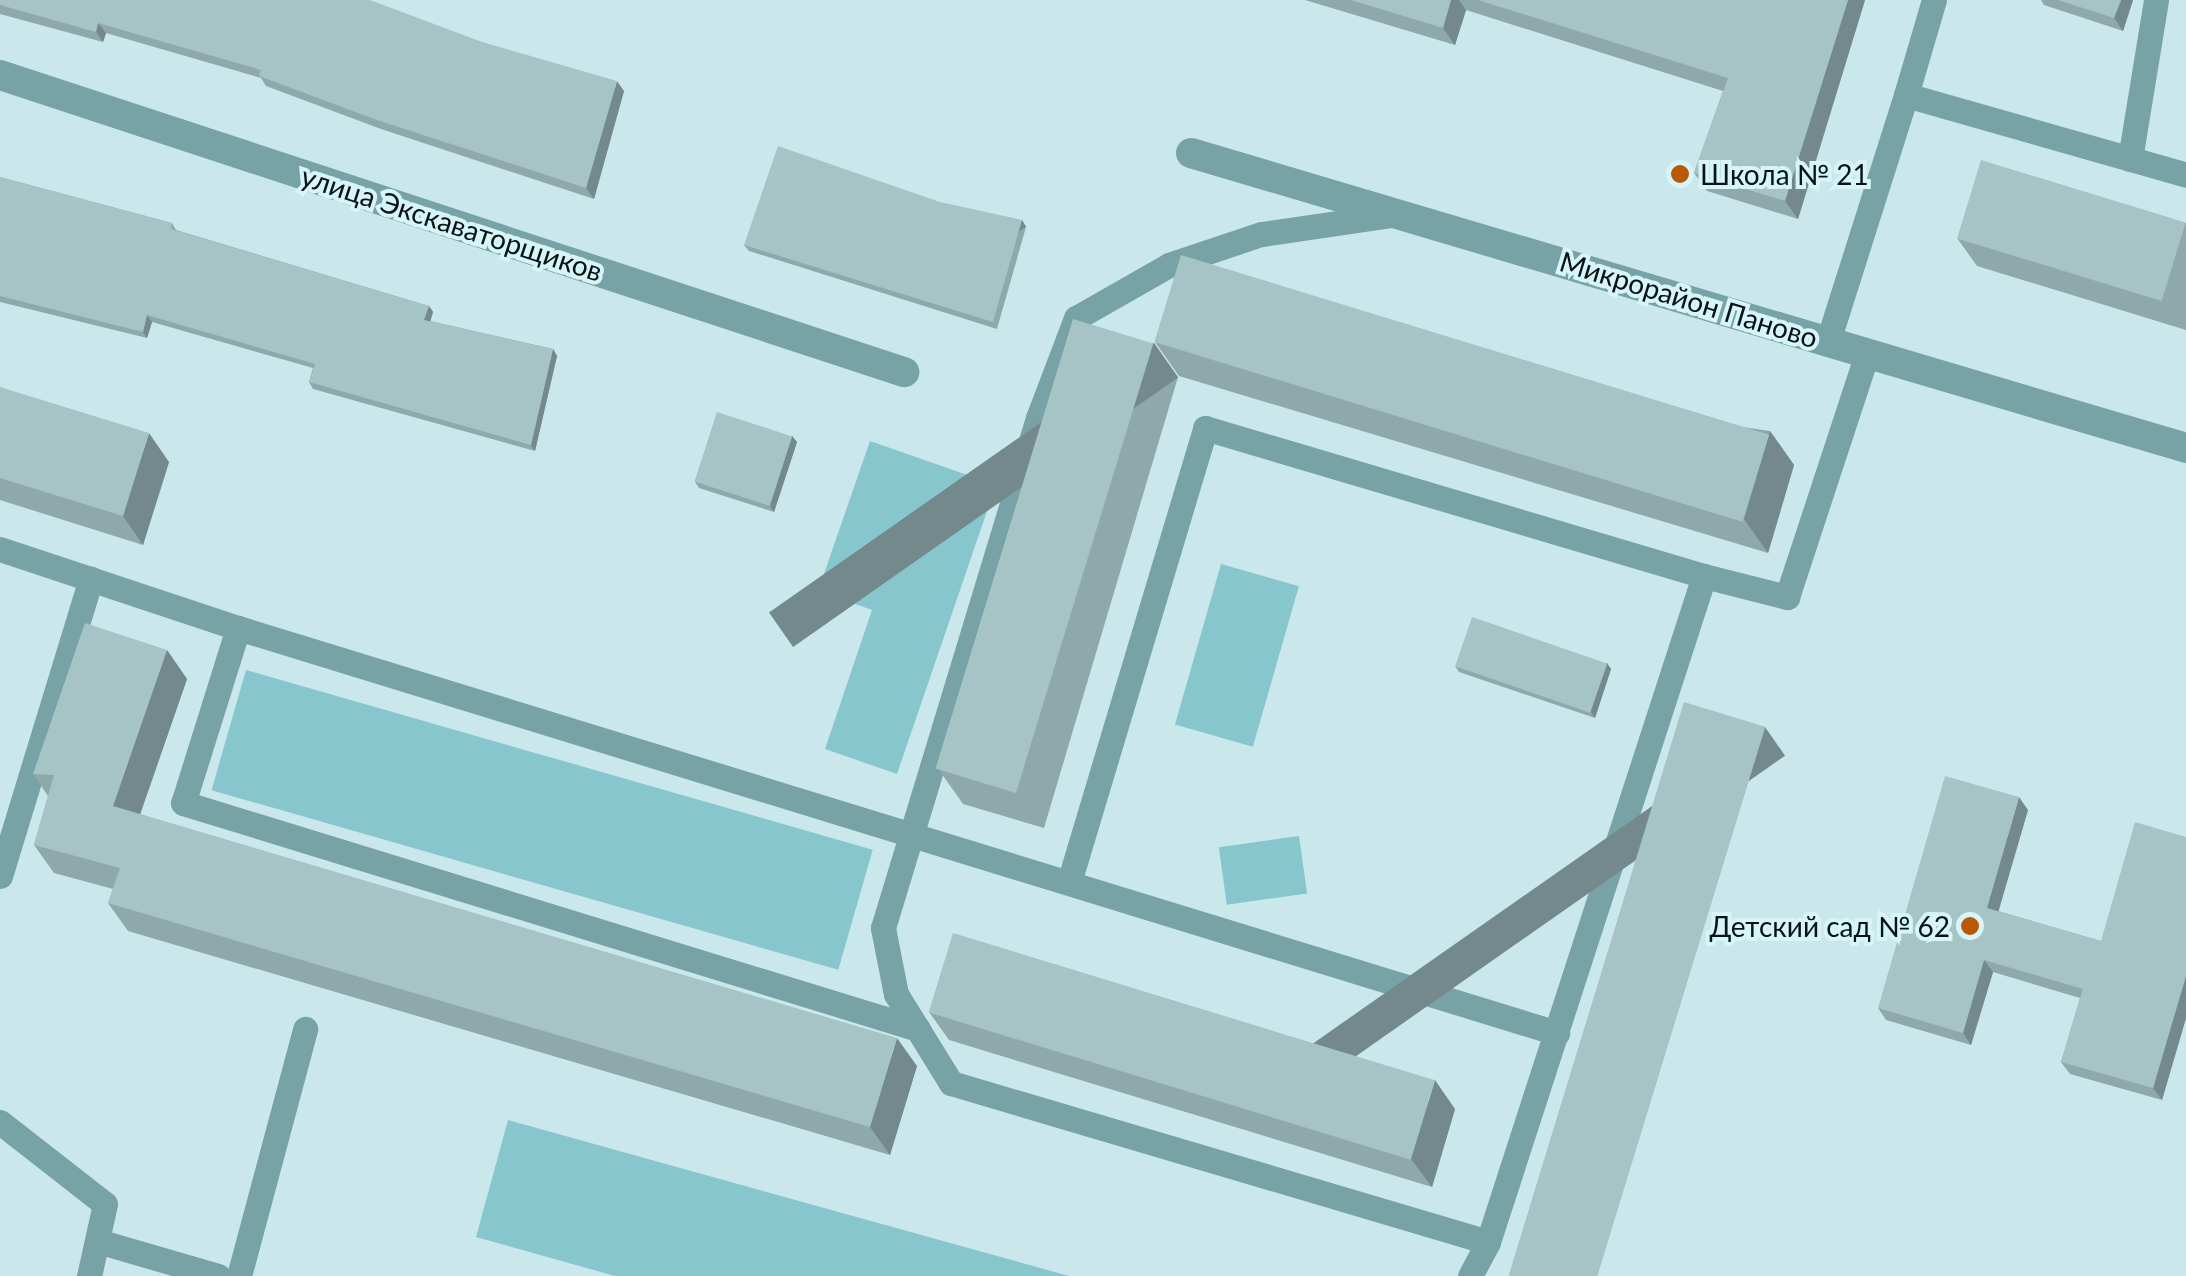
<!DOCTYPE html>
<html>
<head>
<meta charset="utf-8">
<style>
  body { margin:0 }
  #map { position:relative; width:2186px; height:1276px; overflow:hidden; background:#cae8eb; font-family:Lato,sans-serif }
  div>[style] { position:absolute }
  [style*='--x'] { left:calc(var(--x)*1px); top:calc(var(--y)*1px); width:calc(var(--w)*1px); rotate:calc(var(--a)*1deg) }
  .green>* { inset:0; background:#86c6cc; transform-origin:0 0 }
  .service>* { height:25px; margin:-12.5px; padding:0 12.5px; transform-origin:12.5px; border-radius:12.5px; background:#77a3a6 }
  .minor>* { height:30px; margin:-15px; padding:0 15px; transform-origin:15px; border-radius:15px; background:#77a3a6 }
  .wall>* { inset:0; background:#8fa9aa }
  .shaded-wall>* { inset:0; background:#74898b; transform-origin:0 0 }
  .building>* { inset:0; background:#a6c4c6; transform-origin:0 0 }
  .dots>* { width:28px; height:28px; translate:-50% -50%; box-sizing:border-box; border:5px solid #d7f5f8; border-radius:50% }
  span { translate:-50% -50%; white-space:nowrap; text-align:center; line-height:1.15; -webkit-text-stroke:8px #d7f5f8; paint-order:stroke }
  .poi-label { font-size:28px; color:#091415 }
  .left { translate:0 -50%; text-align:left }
  .right { translate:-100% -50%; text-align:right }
  .street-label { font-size:28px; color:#091415 }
</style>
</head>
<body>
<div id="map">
  <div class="green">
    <i style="clip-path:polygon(870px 441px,996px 485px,897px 774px,825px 749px,872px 610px,818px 591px)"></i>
    <i style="left:1221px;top:564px;width:81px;height:167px;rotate:16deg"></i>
    <i style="left:246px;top:670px;width:652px;height:125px;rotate:16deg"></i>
    <i style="left:1299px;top:836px;width:58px;height:81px;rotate:82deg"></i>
    <i style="clip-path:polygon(508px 1120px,1069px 1276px,615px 1276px,476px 1237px)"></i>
  </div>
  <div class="service">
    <i style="--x:1906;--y:95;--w:99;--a:-73.6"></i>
    <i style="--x:2130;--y:159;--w:161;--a:-80.7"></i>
    <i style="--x:1392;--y:215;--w:132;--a:171.7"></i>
    <i style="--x:1261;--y:234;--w:97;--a:161.4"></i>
    <i style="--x:1169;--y:265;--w:107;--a:150.3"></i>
    <i style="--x:1076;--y:318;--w:107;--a:110.8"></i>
    <i style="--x:1038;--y:418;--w:533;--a:106.91"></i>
    <i style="--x:883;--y:928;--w:67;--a:78.9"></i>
    <i style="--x:896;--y:994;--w:105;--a:58.3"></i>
    <i style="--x:951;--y:1083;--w:560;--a:16.49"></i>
    <i style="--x:1828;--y:341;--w:258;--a:-72.4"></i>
    <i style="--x:1906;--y:95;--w:291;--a:15.9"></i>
    <i style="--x:0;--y:549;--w:251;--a:18.4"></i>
    <i style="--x:238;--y:628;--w:183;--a:107.4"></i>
    <i style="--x:183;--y:803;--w:769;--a:17.09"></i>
    <i style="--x:238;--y:628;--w:1380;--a:17.07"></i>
    <i style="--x:0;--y:876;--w:311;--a:-73"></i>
    <i style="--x:1070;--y:879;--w:471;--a:-73.3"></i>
    <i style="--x:1205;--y:428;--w:520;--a:16.52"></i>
    <i style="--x:0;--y:1122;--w:133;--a:38"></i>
    <i style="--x:105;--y:1204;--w:74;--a:102.5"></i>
    <i style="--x:101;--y:1242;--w:122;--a:16.2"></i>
    <i style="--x:239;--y:1276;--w:256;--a:-75"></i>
    <i style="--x:1470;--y:1276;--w:38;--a:-62"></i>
    <i style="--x:1488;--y:1242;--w:700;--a:-72.03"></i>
    <i style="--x:1704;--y:576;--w:86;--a:14.2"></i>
    <i style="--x:1787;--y:597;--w:257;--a:-71.8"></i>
  </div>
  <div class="minor">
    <i style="--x:0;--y:75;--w:952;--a:18.19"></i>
    <i style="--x:1191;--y:153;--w:1038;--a:16.51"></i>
  </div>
  <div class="wall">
    <i style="clip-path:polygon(0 0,482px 42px,624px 91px,594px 199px,381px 129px,266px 86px,261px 78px,106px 33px,103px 42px,0 14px)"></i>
    <i style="clip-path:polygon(1305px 0,1865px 0,1798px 219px,1707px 191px,1694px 173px,1723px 91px,1466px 10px,1455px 45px)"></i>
    <i style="clip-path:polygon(2041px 0,2133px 0,2123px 31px,2044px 5px)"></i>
    <i style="clip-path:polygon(0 177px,172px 223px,176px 230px,429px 306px,433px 312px,430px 321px,553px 349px,557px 356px,535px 451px,313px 389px,309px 382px,313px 368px,152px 322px,147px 338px,0 302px)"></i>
    <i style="clip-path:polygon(1022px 220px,1026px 227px,997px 329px,749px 251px,744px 245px)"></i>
    <i style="clip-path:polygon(2186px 223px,2186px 330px,1977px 266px,1957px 238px)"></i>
    <i style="clip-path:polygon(1155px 342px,1770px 431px,1794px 465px,1768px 553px,1179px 376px)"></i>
    <i style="clip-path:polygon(1154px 343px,1178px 377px,1044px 828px,963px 804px,939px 770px)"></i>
    <i style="clip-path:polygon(0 387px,169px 462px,143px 545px,0 500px)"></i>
    <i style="clip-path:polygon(792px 436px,797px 442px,774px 512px,699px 488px,695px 482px)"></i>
    <i style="clip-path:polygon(167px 650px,187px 679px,140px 814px,917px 1066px,890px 1155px,128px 931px,108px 903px,113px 889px,54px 873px,34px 845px,48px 796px,33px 774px)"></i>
    <i style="clip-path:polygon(1607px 663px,1611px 669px,1595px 718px,1459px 672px,1455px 666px)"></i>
    <i style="clip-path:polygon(2028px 810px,1998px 911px,2101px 941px,2186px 837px,2186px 1018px,2162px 1100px,2070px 1074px,2061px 1062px,2080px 998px,1993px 972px,1971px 1045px,1886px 1020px,1878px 1008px)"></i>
    <i style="clip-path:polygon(929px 1012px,1455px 1109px,1432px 1187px,949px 1040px)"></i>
  </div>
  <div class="shaded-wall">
    <i style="clip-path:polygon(1451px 0,1459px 0,1466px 10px,1455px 45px,1443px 28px)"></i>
    <i style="clip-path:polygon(1848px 0,1865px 0,1798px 219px,1785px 201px)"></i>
    <i style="clip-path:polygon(2121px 0,2133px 0,2123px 31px,2114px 18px)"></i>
    <i style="clip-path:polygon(98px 23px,106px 33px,103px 42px,96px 32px)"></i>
    <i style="clip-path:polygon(617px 81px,624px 91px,594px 199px,586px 188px)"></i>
    <i style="left:1022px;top:220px;width:8px;height:106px;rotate:60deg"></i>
    <i style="clip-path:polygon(429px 306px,433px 312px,429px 326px,424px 320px)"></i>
    <i style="clip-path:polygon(147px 315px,152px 322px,147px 338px,143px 332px)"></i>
    <i style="left:1154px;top:343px;width:42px;height:470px;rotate:55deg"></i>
    <i style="clip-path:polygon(553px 349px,557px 356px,535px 451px,531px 445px)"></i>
    <i style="clip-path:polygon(1770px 431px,1794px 465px,1768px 553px,1744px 519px)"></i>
    <i style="clip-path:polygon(149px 433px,169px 462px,143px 545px,123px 516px)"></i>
    <i style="clip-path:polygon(792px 436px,797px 442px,774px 512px,770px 506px)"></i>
    <i style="clip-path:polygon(167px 650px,187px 679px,133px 835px,113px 806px)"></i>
    <i style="clip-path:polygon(1607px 663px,1611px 669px,1595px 718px,1590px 711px)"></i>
    <i style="left:1765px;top:727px;width:35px;height:574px;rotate:55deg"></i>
    <i style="clip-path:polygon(2019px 797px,2028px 810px,1996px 920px,1987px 908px)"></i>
    <i style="clip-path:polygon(1984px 960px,1993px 972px,1971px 1045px,1963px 1033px)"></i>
    <i style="clip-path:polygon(2186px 976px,2186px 1018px,2162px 1100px,2153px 1088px)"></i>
    <i style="clip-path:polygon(897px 1038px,917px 1066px,890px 1155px,870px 1127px)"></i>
    <i style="clip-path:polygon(1435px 1080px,1455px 1109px,1432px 1187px,1411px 1159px)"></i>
  </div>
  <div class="building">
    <i style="clip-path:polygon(0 0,370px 0,482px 42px,617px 81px,586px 188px,374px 119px,259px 76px,261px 70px,98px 23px,96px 32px,0 5px)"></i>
    <i style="clip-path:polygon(1351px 0,1451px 0,1443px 28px)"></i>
    <i style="clip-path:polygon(1478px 0,1848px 0,1785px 201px,1694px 173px,1728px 78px)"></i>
    <i style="clip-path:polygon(2058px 0,2121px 0,2114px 18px)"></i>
    <i style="clip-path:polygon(778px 146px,940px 202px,1022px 220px,993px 322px,744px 245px)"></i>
    <i style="left:1981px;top:160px;width:214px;height:82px;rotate:17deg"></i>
    <i style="clip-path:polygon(0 177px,172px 223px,171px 229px,429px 306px,424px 320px,553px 349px,531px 445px,309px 382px,315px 364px,147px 315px,143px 332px,0 296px)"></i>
    <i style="left:1181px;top:255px;width:615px;height:91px;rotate:17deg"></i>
    <i style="left:1073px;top:319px;width:84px;height:470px;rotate:17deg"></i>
    <i style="clip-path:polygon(0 387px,149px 433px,123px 516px,0 478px)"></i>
    <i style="left:717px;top:412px;width:79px;height:73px;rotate:18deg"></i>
    <i style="left:1472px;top:617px;width:143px;height:52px;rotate:19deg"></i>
    <i style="clip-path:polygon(85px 623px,167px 650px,113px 806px,897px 1038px,870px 1127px,108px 903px,120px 868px,34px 845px,54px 775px,33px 774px)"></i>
    <i style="left:1684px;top:702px;width:85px;height:600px;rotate:17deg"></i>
    <i style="clip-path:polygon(1945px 776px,2019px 797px,1987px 908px,2101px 941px,2135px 822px,2186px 837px,2186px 976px,2153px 1088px,2061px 1062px,2083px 989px,1984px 960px,1963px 1033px,1878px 1008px)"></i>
    <i style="left:953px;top:933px;width:504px;height:83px;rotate:17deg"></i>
  </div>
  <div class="dots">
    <i style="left:1680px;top:174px;background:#b75a03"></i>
    <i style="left:1970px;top:926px;background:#b75a03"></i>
  </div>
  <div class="poi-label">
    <span class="left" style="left:1700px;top:174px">Школа № 21</span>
    <span class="right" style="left:1950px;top:926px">Детский сад № 62</span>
  </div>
  <div class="street-label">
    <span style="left:452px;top:223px;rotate:18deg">улица Экскаваторщиков</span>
    <span style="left:1689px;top:299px;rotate:17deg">Микрорайон Паново</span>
  </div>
</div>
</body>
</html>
